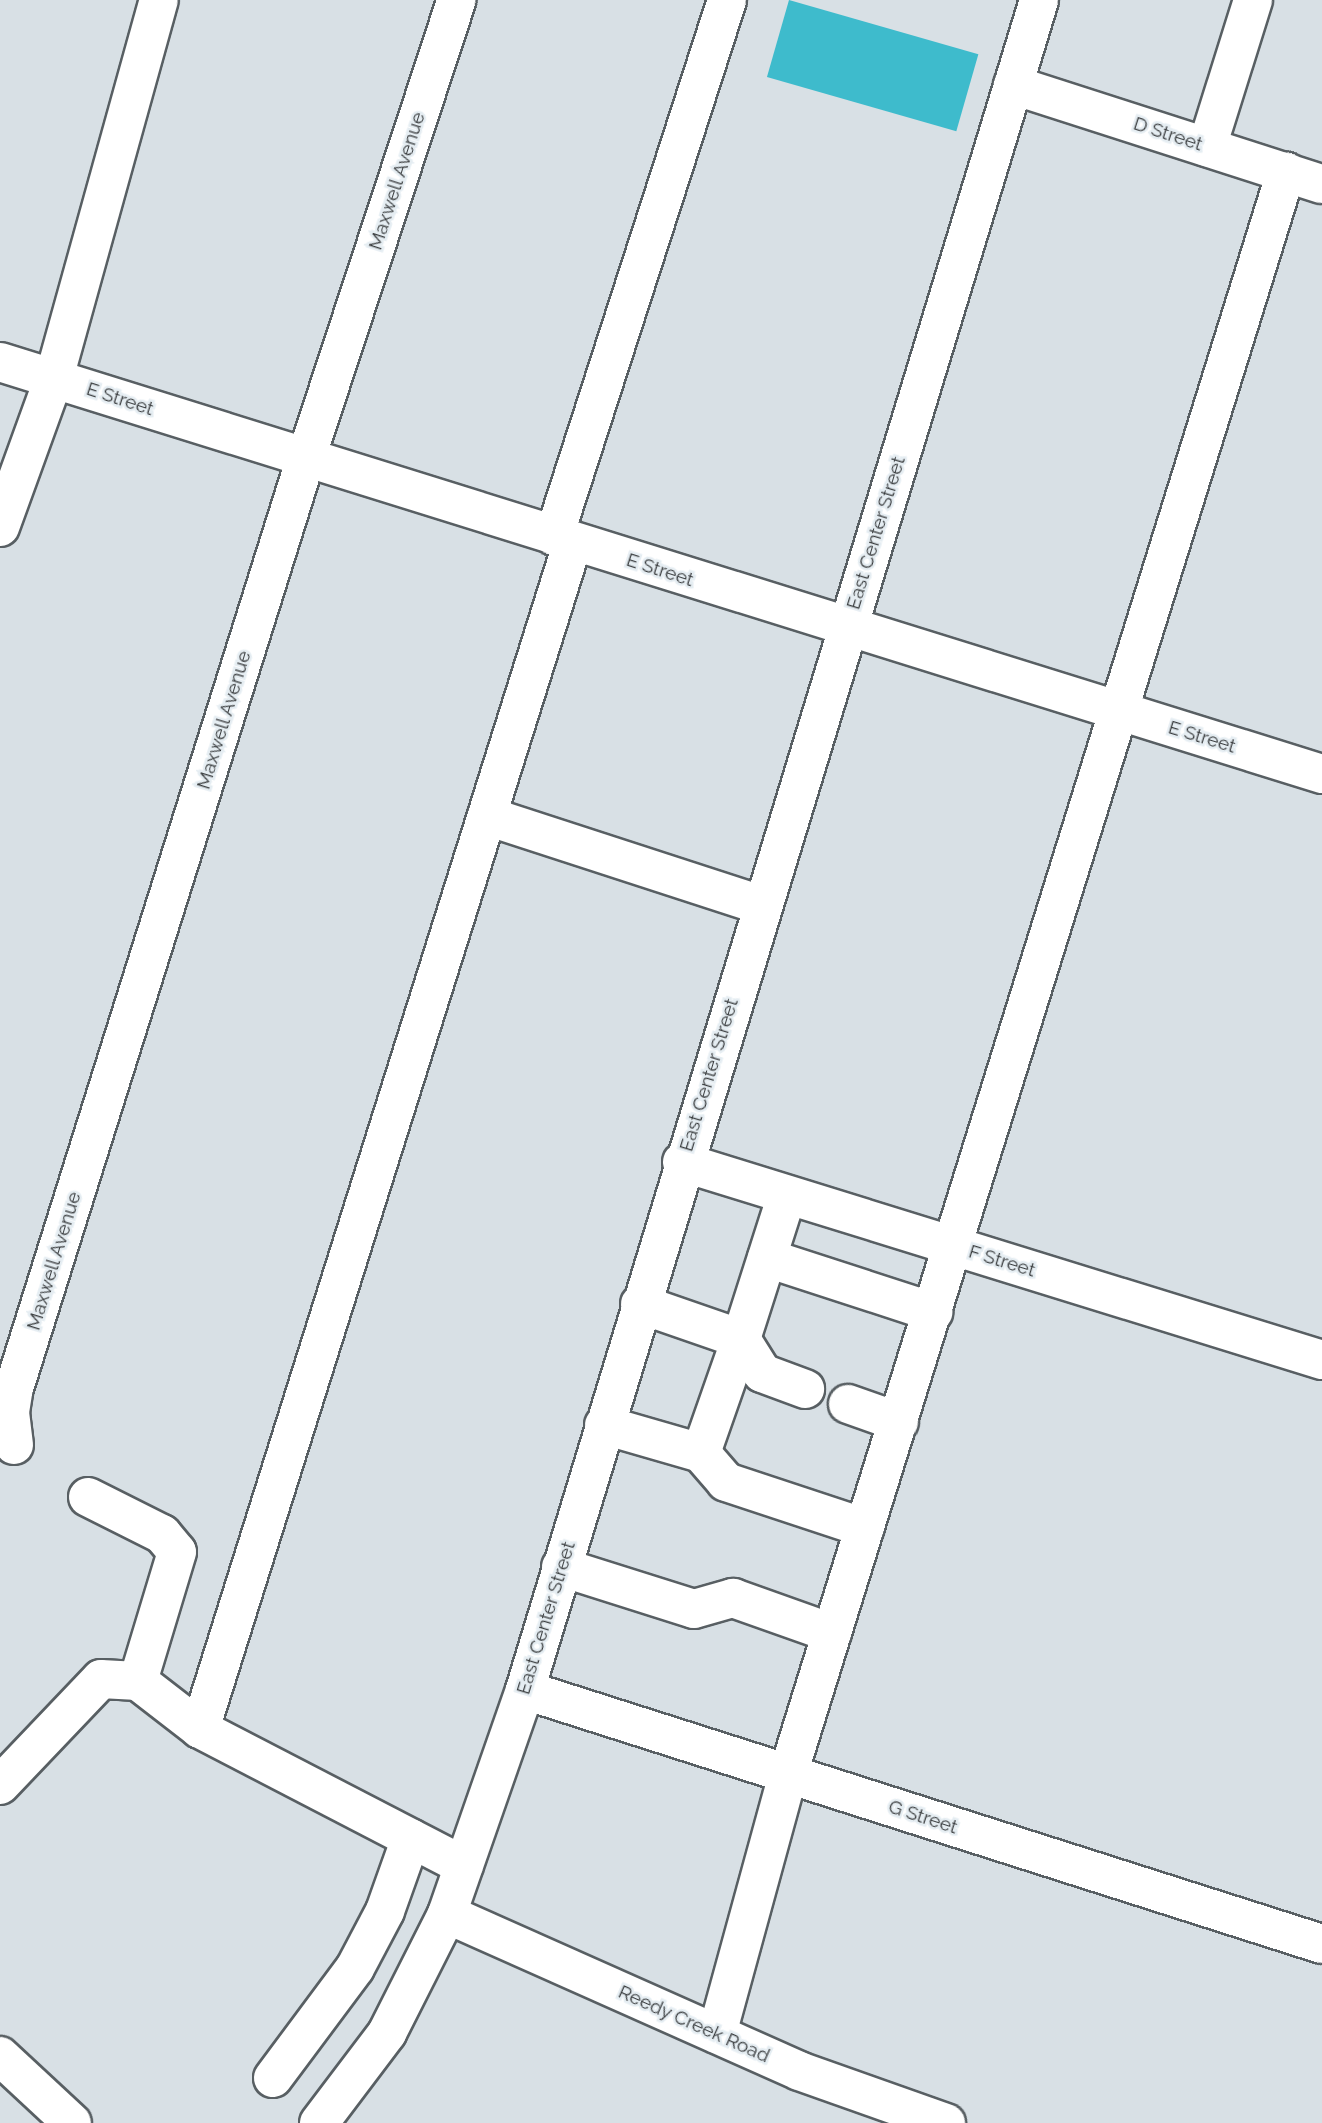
<!DOCTYPE html>
<html>
<head>
<meta charset="utf-8">
<style>
  body { margin:0 }
  #map { position:relative; width:1322px; height:2123px; overflow:hidden; background:#d8e0e5; font-family:Raleway,sans-serif }
  div>[style] { position:absolute }
  [style*='--x'] { left:calc(var(--x)*1px); top:calc(var(--y)*1px); width:calc(var(--w)*1px); rotate:calc(var(--a)*1deg) }
  .building>* { inset:0; background:#3ebbcc; transform-origin:0 0 }
  .roads { filter:drop-shadow(2px 0 #585f63) drop-shadow(-2px 0 #585f63) drop-shadow(0 2px #585f63) drop-shadow(0 -2px #585f63) }
  .minor>* { height:38px; margin:-19px; padding:0 19px; transform-origin:19px; border-radius:19px; background:#fff }
  span { translate:-50% -50%; white-space:nowrap; text-align:center; line-height:1.15; -webkit-text-stroke:5px #e5edf2; paint-order:stroke }
  .street-label { font-size:19px; color:#3a3d3f }
</style>
</head>
<body>
<div id="map">
  <div class="building">
    <i style="left:789px;top:0;width:197px;height:80px;rotate:16deg"></i>
  </div>
  <div class="roads">
    <div class="minor">
      <i style="--x:1013;--y:85;--w:324;--a:17.8"></i>
      <i style="--x:1207;--y:147;--w:154;--a:-72.6"></i>
      <i style="--x:0;--y:362;--w:1385;--a:17.31"></i>
      <i style="--x:0;--y:527;--w:158;--a:-70.1"></i>
      <i style="--x:54;--y:378;--w:392;--a:-74.5"></i>
      <i style="--x:554;--y:536;--w:563;--a:-72.11"></i>
      <i style="--x:487;--y:816;--w:288;--a:18"></i>
      <i style="--x:682;--y:1162;--w:670;--a:17.19"></i>
      <i style="--x:767;--y:1258;--w:175;--a:18"></i>
      <i style="--x:640;--y:1304;--w:107;--a:19.1"></i>
      <i style="--x:741;--y:1339;--w:151;--a:-72.3"></i>
      <i style="--x:741;--y:1339;--w:40;--a:58"></i>
      <i style="--x:762;--y:1373;--w:46;--a:20.4"></i>
      <i style="--x:848;--y:1404;--w:54;--a:19.4"></i>
      <i style="--x:604;--y:1425;--w:101;--a:16.1"></i>
      <i style="--x:701;--y:1453;--w:121;--a:-70.7"></i>
      <i style="--x:14;--y:1445;--w:33;--a:-97"></i>
      <i style="--x:10;--y:1412;--w:24;--a:-81"></i>
      <i style="--x:14;--y:1388;--w:975;--a:-72.57"></i>
      <i style="--x:306;--y:458;--w:482;--a:-71.8"></i>
      <i style="--x:701;--y:1453;--w:38;--a:49"></i>
      <i style="--x:726;--y:1482;--w:146;--a:18.3"></i>
      <i style="--x:88;--y:1497;--w:83;--a:26.6"></i>
      <i style="--x:162;--y:1534;--w:23;--a:50"></i>
      <i style="--x:177;--y:1552;--w:135;--a:106.8"></i>
      <i style="--x:561;--y:1567;--w:139;--a:17.5"></i>
      <i style="--x:694;--y:1609;--w:41;--a:-15.8"></i>
      <i style="--x:733;--y:1598;--w:105;--a:19.5"></i>
      <i style="--x:525;--y:1690;--w:836;--a:17.68"></i>
      <i style="--x:200;--y:1729;--w:1244;--a:-72.56"></i>
      <i style="--x:0;--y:1785;--w:146;--a:-46.4"></i>
      <i style="--x:101;--y:1679;--w:37;--a:3"></i>
      <i style="--x:138;--y:1681;--w:78;--a:37.7"></i>
      <i style="--x:200;--y:1729;--w:297;--a:27.4"></i>
      <i style="--x:447;--y:1914;--w:385;--a:24"></i>
      <i style="--x:799;--y:2071;--w:156;--a:19.5"></i>
      <i style="--x:717;--y:2034;--w:270;--a:-74.7"></i>
      <i style="--x:788;--y:1774;--w:1678;--a:-72.73"></i>
      <i style="--x:0;--y:2056;--w:98;--a:42.9"></i>
      <i style="--x:273;--y:2078;--w:137;--a:-53.3"></i>
      <i style="--x:355;--y:1968;--w:64;--a:-62.2"></i>
      <i style="--x:385;--y:1911;--w:77;--a:-70.4"></i>
      <i style="--x:319;--y:2123;--w:113;--a:-52.9"></i>
      <i style="--x:387;--y:2033;--w:133;--a:-63.2"></i>
      <i style="--x:447;--y:1914;--w:237;--a:-70.8"></i>
      <i style="--x:525;--y:1690;--w:1766;--a:-73.08"></i>
    </div>
  </div>
  <div class="street-label">
    <span style="left:1168px;top:134px;rotate:18deg">D Street</span>
    <span style="left:397px;top:181px;rotate:-72deg">Maxwell Avenue</span>
    <span style="left:120px;top:399px;rotate:18deg">E Street</span>
    <span style="left:876px;top:533px;rotate:-73deg">East Center Street</span>
    <span style="left:660px;top:570px;rotate:18deg">E Street</span>
    <span style="left:224px;top:720px;rotate:-73deg">Maxwell Avenue</span>
    <span style="left:1202px;top:737px;rotate:17deg">E Street</span>
    <span style="left:709px;top:1075px;rotate:-73deg">East Center Street</span>
    <span style="left:54px;top:1261px;rotate:-73deg">Maxwell Avenue</span>
    <span style="left:1002px;top:1261px;rotate:17deg">F Street</span>
    <span style="left:546px;top:1618px;rotate:-73deg">East Center Street</span>
    <span style="left:923px;top:1817px;rotate:18deg">G Street</span>
    <span style="left:694px;top:2024px;rotate:24deg">Reedy Creek Road</span>
  </div>
</div>
</body>
</html>
